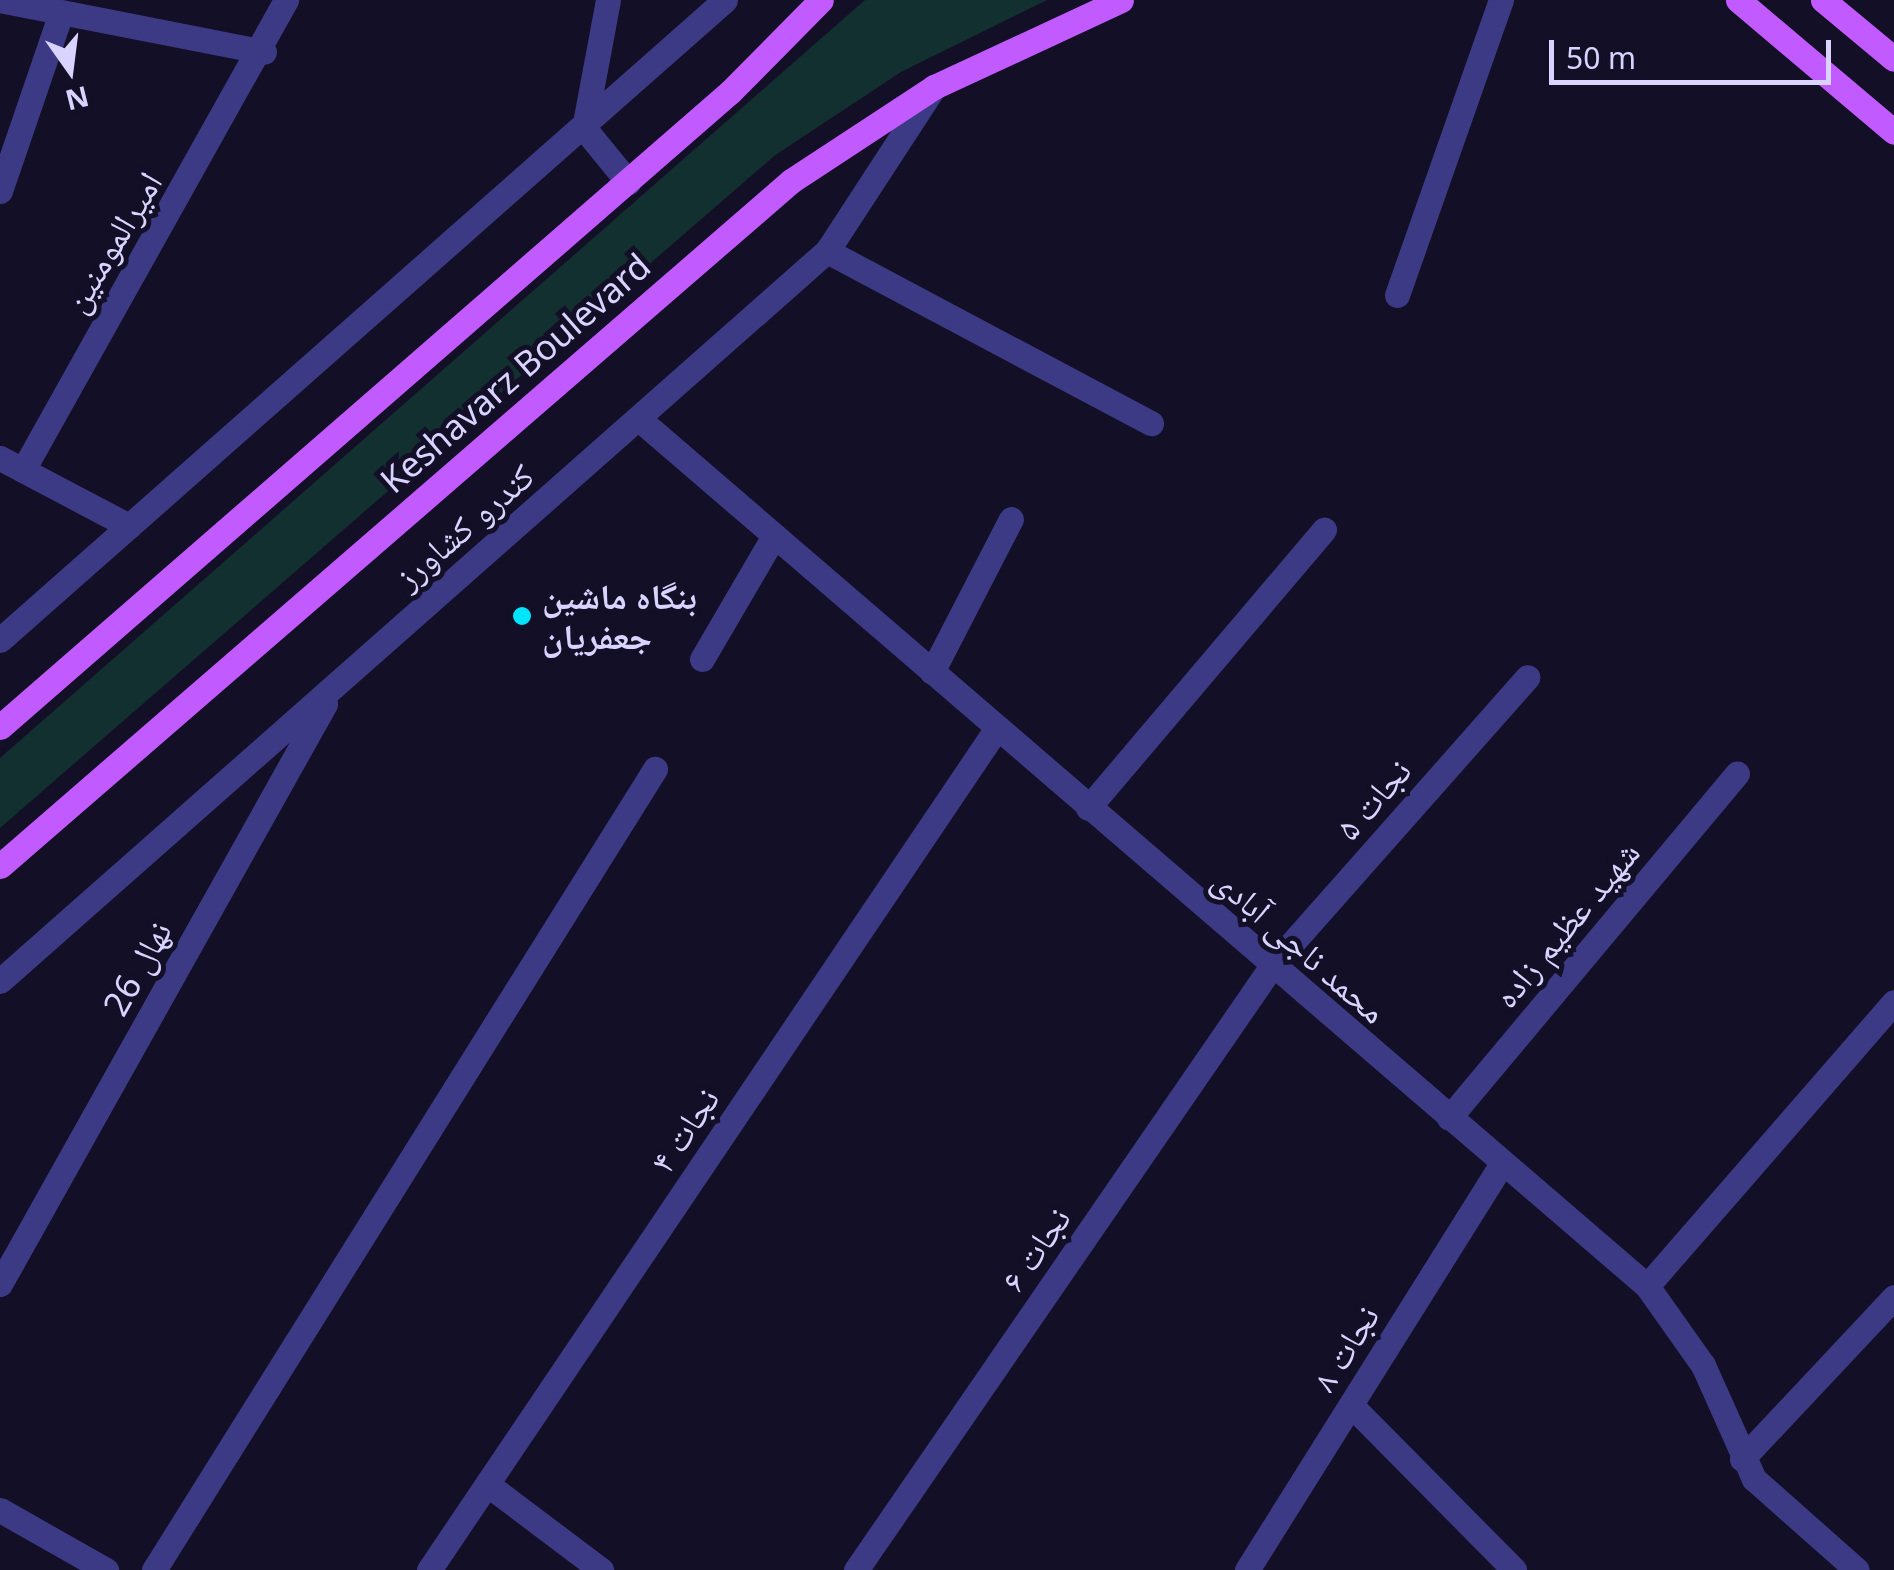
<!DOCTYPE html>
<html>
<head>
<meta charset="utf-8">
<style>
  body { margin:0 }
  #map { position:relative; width:1894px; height:1570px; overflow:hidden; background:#130f26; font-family:"Noto Sans","Noto Naskh Arabic",sans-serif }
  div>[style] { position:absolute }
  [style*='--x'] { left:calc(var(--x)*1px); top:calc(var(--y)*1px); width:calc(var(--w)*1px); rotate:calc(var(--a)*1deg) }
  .green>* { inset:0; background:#12302f }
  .minor>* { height:25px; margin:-12.5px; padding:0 12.5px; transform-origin:12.5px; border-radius:12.5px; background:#3d3a85 }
  .major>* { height:25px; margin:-12.5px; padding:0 12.5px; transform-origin:12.5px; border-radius:12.5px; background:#c25bff }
  .dots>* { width:28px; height:28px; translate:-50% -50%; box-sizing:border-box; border:5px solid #130f26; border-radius:50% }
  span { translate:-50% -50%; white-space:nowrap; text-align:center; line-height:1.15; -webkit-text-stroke:10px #130f26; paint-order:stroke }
  .street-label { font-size:35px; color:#d9d4ff }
  .poi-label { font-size:35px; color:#d9d4ff; font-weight:700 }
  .left { translate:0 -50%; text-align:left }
  .north { position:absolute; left:20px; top:20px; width:100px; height:100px; -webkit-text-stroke:8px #130f26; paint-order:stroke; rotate:166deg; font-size:28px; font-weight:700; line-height:40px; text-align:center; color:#d9d4ff }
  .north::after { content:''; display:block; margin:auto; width:35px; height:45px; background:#d9d4ff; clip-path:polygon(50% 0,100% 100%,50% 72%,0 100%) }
  .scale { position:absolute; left:1549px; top:40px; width:282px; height:45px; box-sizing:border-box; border:5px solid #d9d4ff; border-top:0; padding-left:12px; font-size:30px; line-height:35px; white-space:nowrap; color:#d9d4ff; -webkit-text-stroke:8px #130f26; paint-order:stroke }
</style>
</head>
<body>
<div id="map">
  <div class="green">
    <i style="clip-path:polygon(865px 0,1047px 0,901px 72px,774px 156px,0 828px,0 758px)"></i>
  </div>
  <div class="minor">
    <i style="--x:0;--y:0;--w:269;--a:11.1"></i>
    <i style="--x:608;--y:0;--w:130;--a:100.6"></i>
    <i style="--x:584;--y:128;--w:70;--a:50.8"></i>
    <i style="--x:0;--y:191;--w:188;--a:-71.1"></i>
    <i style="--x:827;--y:251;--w:367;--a:28"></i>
    <i style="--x:1397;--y:295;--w:313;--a:-70.6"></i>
    <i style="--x:639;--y:419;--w:1330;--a:40.7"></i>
    <i style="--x:1647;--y:1286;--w:97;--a:54.7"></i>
    <i style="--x:1703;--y:1365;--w:125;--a:65.9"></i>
    <i style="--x:1754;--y:1479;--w:137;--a:41.5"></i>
    <i style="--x:0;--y:458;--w:146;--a:27.8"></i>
    <i style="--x:23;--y:470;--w:539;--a:-60.77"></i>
    <i style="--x:0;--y:640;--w:967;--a:-41.44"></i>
    <i style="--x:702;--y:659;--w:143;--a:-59.7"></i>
    <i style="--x:932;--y:672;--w:172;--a:-62.7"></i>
    <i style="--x:1088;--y:808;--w:365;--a:-49.7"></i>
    <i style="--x:0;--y:981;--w:1103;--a:-41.44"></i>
    <i style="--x:827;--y:251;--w:196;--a:-56.9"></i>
    <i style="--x:1449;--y:1118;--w:449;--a:-50.1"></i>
    <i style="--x:0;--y:1284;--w:665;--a:-60.74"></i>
    <i style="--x:1647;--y:1286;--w:376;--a:-49"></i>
    <i style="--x:1351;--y:1405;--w:232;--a:45.3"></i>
    <i style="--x:1742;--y:1459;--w:222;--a:-46.8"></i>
    <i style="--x:487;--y:1484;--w:143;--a:37"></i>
    <i style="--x:0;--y:1510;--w:122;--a:29.5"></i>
    <i style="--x:154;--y:1570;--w:945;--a:-57.98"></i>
    <i style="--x:429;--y:1570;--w:1016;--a:-56"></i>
    <i style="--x:856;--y:1570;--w:732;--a:-55.46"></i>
    <i style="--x:1271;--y:967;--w:387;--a:-48.5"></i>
    <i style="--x:1247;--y:1570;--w:480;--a:-57.9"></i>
  </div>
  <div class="major">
    <i style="--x:1738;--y:0;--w:204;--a:40.2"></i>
    <i style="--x:1823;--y:0;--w:92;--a:39.7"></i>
    <i style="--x:0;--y:727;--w:968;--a:-41.02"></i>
    <i style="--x:730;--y:92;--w:129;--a:-45.3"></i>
    <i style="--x:0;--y:866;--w:1046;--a:-40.89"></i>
    <i style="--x:791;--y:181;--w:171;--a:-33.3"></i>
    <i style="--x:934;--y:87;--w:206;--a:-24.9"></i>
  </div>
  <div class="dots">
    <i style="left:522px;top:616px;background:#00e5ff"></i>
  </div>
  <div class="street-label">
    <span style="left:112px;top:242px;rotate:-59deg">امیرالمومنین</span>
    <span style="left:515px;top:373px;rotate:-41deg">Keshavarz Boulevard</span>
    <span style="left:464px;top:526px;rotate:-41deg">کندرو کشاورز</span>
    <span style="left:1373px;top:799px;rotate:-49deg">نجات ۵</span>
    <span style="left:1566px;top:924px;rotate:-50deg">شهید عظیم زاده</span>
    <span style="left:1300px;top:945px;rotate:41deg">محمد ناجی آبادی</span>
    <span style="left:137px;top:968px;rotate:-61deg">نهال 26</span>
    <span style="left:684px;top:1130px;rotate:-56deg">نجات ۴</span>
    <span style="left:1035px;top:1249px;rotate:-55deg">نجات ۶</span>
    <span style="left:1345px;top:1348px;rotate:-58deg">نجات ۸</span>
  </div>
  <div class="poi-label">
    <span class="left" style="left:542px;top:616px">بنگاه ماشین<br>جعفریان</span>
  </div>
  <div class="north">N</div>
  <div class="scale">50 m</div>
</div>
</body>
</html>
